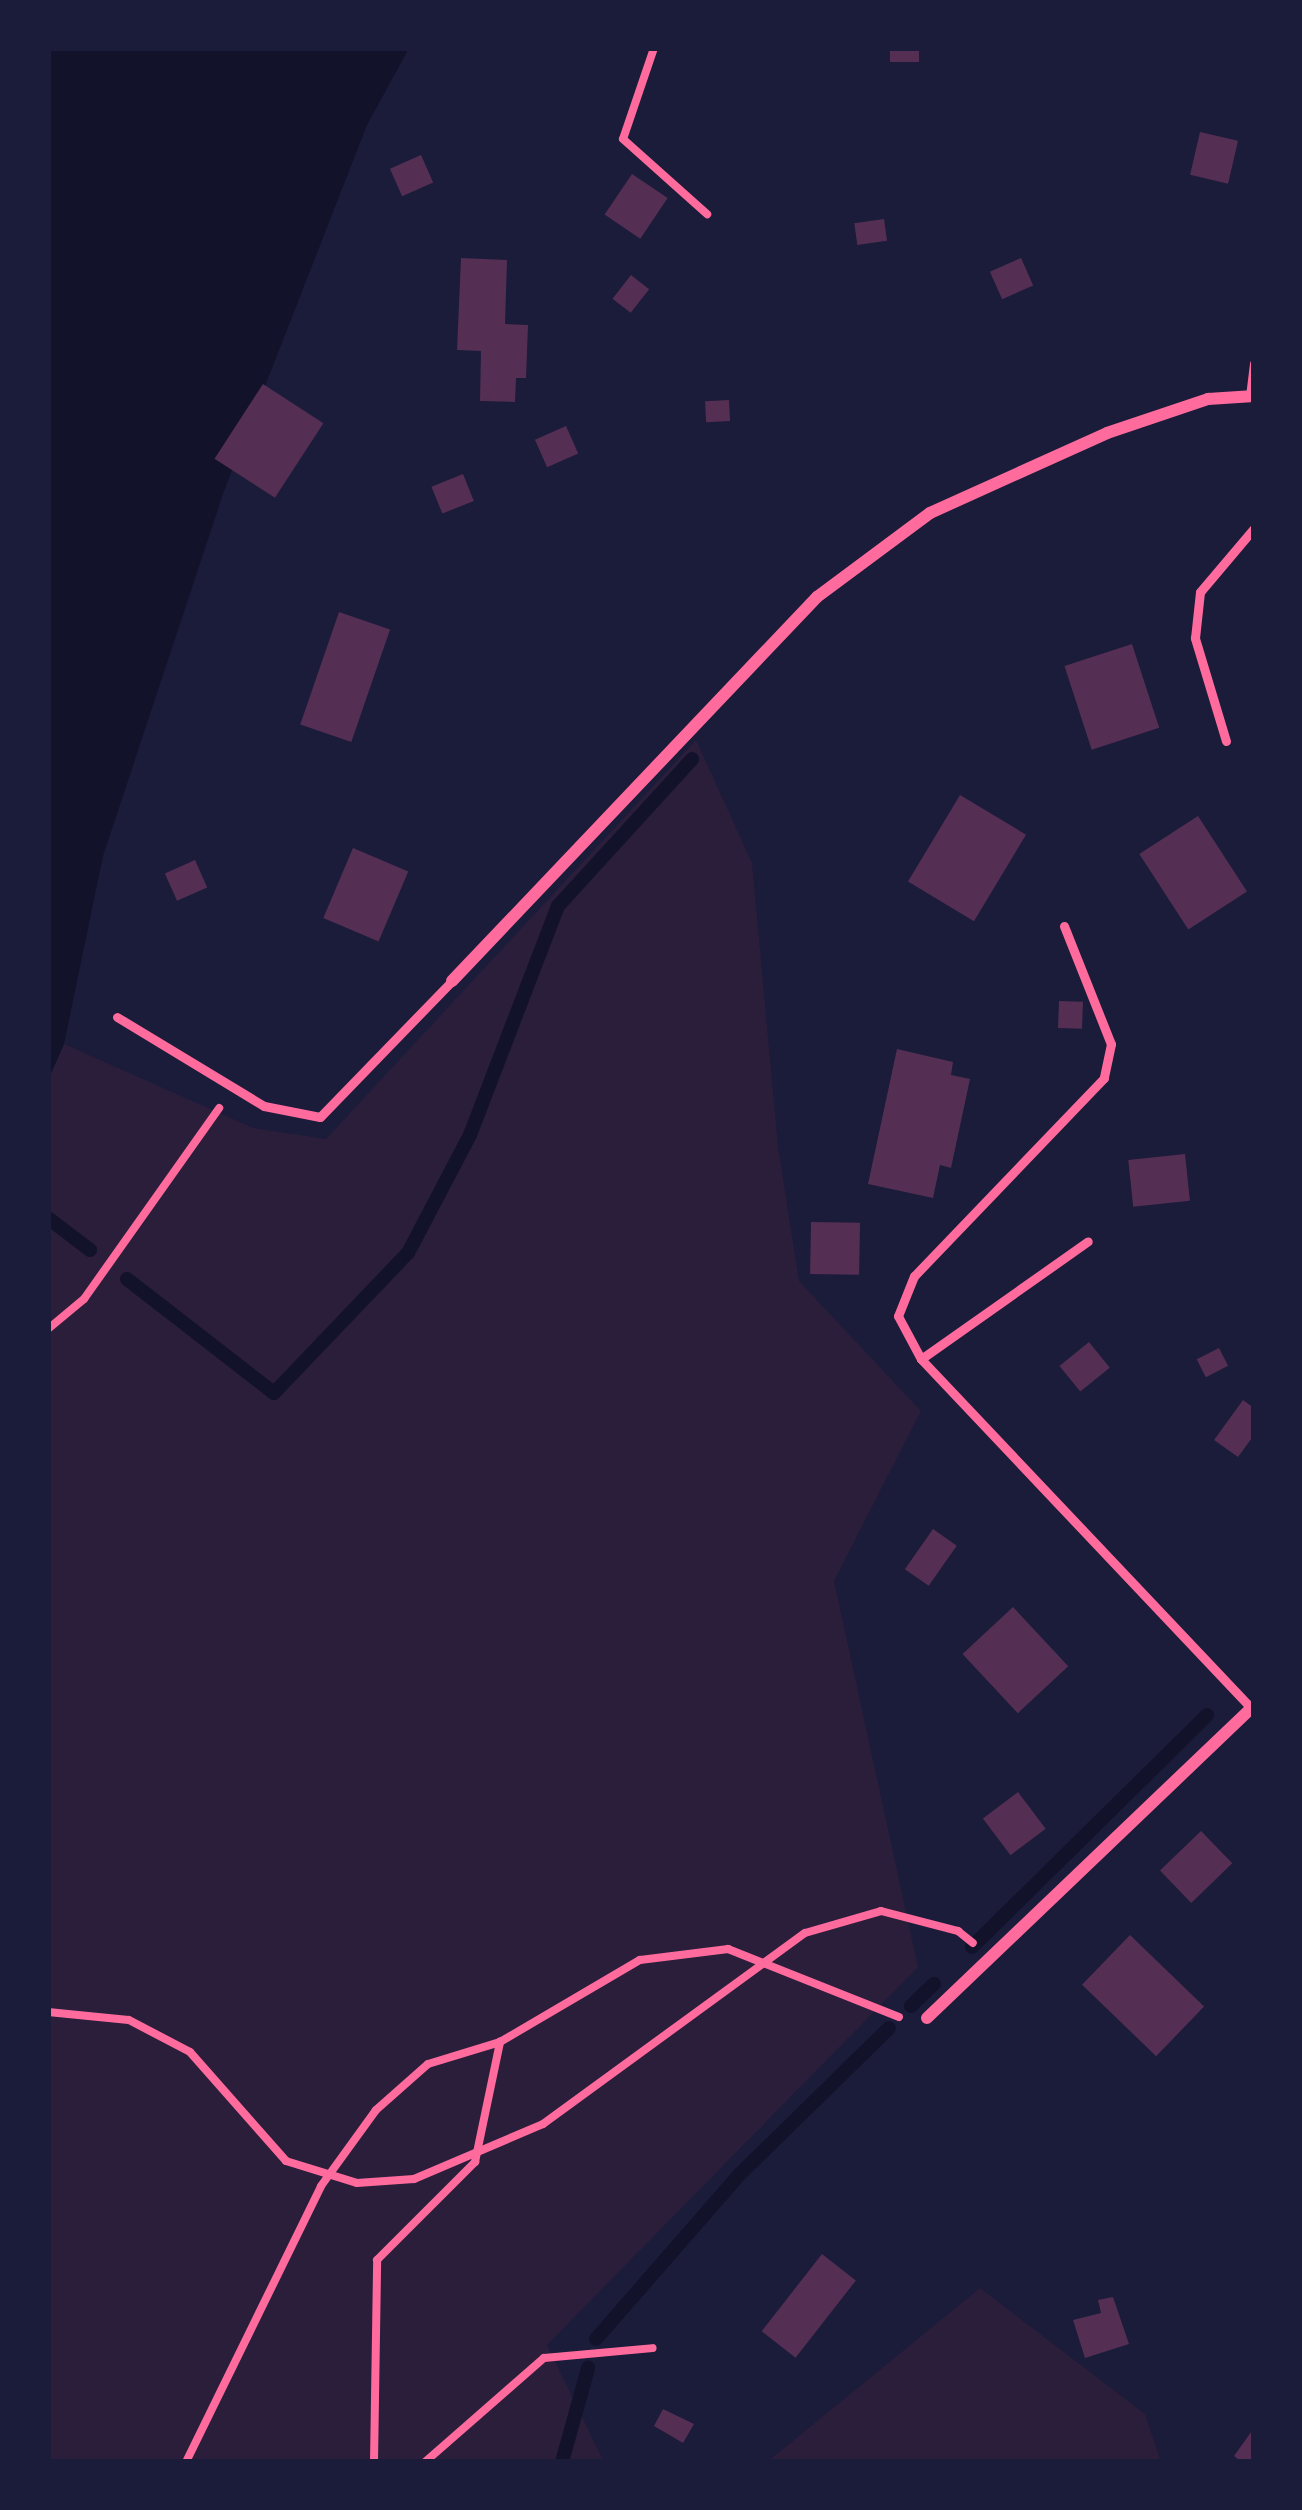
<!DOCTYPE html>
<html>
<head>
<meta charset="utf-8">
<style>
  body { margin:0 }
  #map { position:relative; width:1302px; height:2510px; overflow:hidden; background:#1b1b3a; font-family:Jost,sans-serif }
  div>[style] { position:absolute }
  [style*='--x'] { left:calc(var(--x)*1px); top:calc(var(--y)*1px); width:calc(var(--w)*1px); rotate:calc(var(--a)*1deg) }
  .green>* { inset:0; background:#2a1e3b }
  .water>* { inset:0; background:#12122b }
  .stream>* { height:14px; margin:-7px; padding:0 7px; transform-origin:7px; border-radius:7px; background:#12122b }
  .building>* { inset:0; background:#542f53; transform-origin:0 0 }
  .path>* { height:8px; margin:-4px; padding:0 4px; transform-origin:4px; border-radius:4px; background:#ff6b9d }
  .service>* { height:9px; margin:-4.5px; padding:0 4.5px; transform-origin:4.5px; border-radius:4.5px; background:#ff6b9d }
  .minor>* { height:12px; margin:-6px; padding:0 6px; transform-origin:6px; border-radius:6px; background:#ff6b9d }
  span { translate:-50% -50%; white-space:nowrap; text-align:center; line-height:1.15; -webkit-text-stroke:10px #1b1b3a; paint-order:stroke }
  .frame { position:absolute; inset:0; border:51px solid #1b1b3a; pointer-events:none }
</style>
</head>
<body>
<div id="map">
  <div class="green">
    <i style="clip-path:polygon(696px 740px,752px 863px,778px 1146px,799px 1281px,921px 1411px,834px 1581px,918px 1967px,547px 2345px,604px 2462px,48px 2462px,48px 1080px,64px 1044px,253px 1128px,326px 1139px)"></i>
    <i style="clip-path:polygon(980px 2288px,1145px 2414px,1161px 2462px,767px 2462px)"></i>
  </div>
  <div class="water">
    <i style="clip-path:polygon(48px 48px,409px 48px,367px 125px,224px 491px,103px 856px,64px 1044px,48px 1080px)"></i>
  </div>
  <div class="stream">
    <i style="--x:48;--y:1218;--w:53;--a:37.3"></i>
    <i style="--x:127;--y:1279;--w:186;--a:37.8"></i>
    <i style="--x:274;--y:1393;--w:194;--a:-46.3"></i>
    <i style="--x:408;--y:1253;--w:133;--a:-62.3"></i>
    <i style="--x:470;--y:1135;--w:245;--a:-69"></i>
    <i style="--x:558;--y:906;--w:199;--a:-47.6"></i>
    <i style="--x:972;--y:1947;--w:330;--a:-44.6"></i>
    <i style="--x:911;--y:2006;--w:32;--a:-44"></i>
    <i style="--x:596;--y:2339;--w:220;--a:-48.9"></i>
    <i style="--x:741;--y:2173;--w:207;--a:-44.4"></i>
    <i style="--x:562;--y:2462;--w:98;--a:-74.5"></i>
  </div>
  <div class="building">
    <i style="left:890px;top:48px;width:29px;height:14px"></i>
    <i style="left:1200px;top:132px;width:39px;height:44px;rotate:13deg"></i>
    <i style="left:421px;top:155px;width:30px;height:34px;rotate:66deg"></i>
    <i style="left:632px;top:174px;width:43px;height:49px;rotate:34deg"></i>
    <i style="left:884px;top:219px;width:22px;height:30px;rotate:82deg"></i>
    <i style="clip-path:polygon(461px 258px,507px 260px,505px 324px,528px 325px,526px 378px,516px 378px,515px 402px,480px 401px,481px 351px,457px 350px)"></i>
    <i style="left:1021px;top:258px;width:30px;height:34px;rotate:66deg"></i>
    <i style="left:631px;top:275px;width:23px;height:30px;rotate:38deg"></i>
    <i style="left:263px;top:384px;width:72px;height:89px;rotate:33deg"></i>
    <i style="left:729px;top:400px;width:21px;height:24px;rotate:87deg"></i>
    <i style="left:566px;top:426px;width:30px;height:34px;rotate:66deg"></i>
    <i style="left:463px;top:474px;width:29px;height:34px;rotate:68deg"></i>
    <i style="left:339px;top:612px;width:54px;height:119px;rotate:19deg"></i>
    <i style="left:1132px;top:644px;width:88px;height:71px;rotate:72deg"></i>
    <i style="left:960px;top:795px;width:77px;height:101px;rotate:31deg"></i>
    <i style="left:1198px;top:816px;width:90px;height:70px;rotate:57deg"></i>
    <i style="left:353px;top:848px;width:60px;height:76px;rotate:23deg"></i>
    <i style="left:195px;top:860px;width:30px;height:33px;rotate:66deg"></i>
    <i style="left:1059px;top:1001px;width:24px;height:27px;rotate:2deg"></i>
    <i style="clip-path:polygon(897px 1049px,953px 1062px,951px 1075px,970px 1079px,951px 1168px,940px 1165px,933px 1198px,868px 1184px)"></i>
    <i style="left:1185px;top:1154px;width:47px;height:57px;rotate:84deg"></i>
    <i style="left:811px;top:1222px;width:49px;height:52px;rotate:1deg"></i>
    <i style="left:1089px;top:1342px;width:33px;height:38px;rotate:51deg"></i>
    <i style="left:1219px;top:1348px;width:20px;height:25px;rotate:63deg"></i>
    <i style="clip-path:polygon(1243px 1400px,1254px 1408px,1254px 1435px,1238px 1457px,1214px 1440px)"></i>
    <i style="left:933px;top:1529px;width:29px;height:49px;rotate:35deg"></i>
    <i style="left:1013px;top:1607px;width:81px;height:69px;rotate:47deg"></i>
    <i style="left:1018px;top:1792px;width:46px;height:44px;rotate:53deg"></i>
    <i style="left:1201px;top:1831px;width:45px;height:57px;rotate:46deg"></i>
    <i style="left:1130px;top:1935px;width:103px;height:69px;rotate:44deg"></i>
    <i style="left:822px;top:2254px;width:43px;height:98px;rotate:38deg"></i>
    <i style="clip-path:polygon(1113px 2297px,1129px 2344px,1085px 2358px,1073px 2320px,1101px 2313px,1098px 2300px)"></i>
    <i style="clip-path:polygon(663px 2409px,694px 2424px,683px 2443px,654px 2426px)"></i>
    <i style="clip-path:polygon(1254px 2428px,1254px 2462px,1242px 2462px,1234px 2456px)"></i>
  </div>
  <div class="path">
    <i style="--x:654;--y:48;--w:96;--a:108.8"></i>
    <i style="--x:623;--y:139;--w:113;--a:41.8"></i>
    <i style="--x:48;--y:1329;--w:47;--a:-39.8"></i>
    <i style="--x:84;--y:1299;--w:234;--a:-54.7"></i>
    <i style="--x:48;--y:2012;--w:81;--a:5.6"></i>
    <i style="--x:129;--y:2020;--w:69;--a:27.7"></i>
    <i style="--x:190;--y:2052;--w:145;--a:48.6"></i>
    <i style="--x:286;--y:2161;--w:74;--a:17.2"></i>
    <i style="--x:357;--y:2183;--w:57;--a:-4"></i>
    <i style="--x:414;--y:2179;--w:140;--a:-23.1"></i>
    <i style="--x:543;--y:2124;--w:324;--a:-36.1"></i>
    <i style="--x:805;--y:1933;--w:79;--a:-16.1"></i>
    <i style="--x:881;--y:1911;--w:80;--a:14.6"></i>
    <i style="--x:958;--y:1931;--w:19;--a:39"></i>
    <i style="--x:186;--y:2462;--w:307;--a:-63.9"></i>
    <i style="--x:321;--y:2186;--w:94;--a:-54.1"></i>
    <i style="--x:376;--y:2110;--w:69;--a:-41.5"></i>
    <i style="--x:428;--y:2064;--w:75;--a:-17"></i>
    <i style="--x:374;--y:2462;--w:202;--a:-89.1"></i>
    <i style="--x:377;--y:2260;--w:139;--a:-45"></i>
    <i style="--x:475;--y:2162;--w:123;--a:-78.2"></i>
    <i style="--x:500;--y:2042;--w:162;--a:-30.4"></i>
    <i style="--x:640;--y:1960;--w:89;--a:-7.1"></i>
    <i style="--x:728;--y:1949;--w:184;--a:21.7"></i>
    <i style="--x:425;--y:2462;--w:158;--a:-41.2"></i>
    <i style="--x:544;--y:2358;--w:109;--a:-5.2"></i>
  </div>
  <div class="service">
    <i style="--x:1250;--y:396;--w:33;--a:-83"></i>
    <i style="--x:1226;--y:741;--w:108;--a:-106.8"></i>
    <i style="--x:1195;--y:638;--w:46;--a:-83.8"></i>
    <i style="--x:1200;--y:592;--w:84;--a:-49.8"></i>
    <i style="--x:1064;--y:926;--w:127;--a:68.3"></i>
    <i style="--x:1111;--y:1044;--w:35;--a:102"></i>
    <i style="--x:1104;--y:1078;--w:274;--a:133.8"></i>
    <i style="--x:914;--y:1276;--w:43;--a:111.8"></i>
    <i style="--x:898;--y:1316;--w:49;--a:61.9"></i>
    <i style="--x:921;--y:1359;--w:482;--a:46.6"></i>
    <i style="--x:117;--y:1017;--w:172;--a:31.2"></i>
    <i style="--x:264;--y:1106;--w:57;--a:11.1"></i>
    <i style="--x:320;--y:1117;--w:190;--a:-45.9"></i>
    <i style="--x:921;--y:1359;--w:204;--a:-35.2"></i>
  </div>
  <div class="minor">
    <i style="--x:452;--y:981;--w:530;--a:-46.45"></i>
    <i style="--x:817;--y:597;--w:141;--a:-36.6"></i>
    <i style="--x:930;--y:513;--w:194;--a:-24.3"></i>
    <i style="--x:1107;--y:433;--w:107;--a:-18.6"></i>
    <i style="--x:1208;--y:399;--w:46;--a:-3.7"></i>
    <i style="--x:927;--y:2018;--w:452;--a:-43.7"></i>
  </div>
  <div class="frame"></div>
</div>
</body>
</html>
